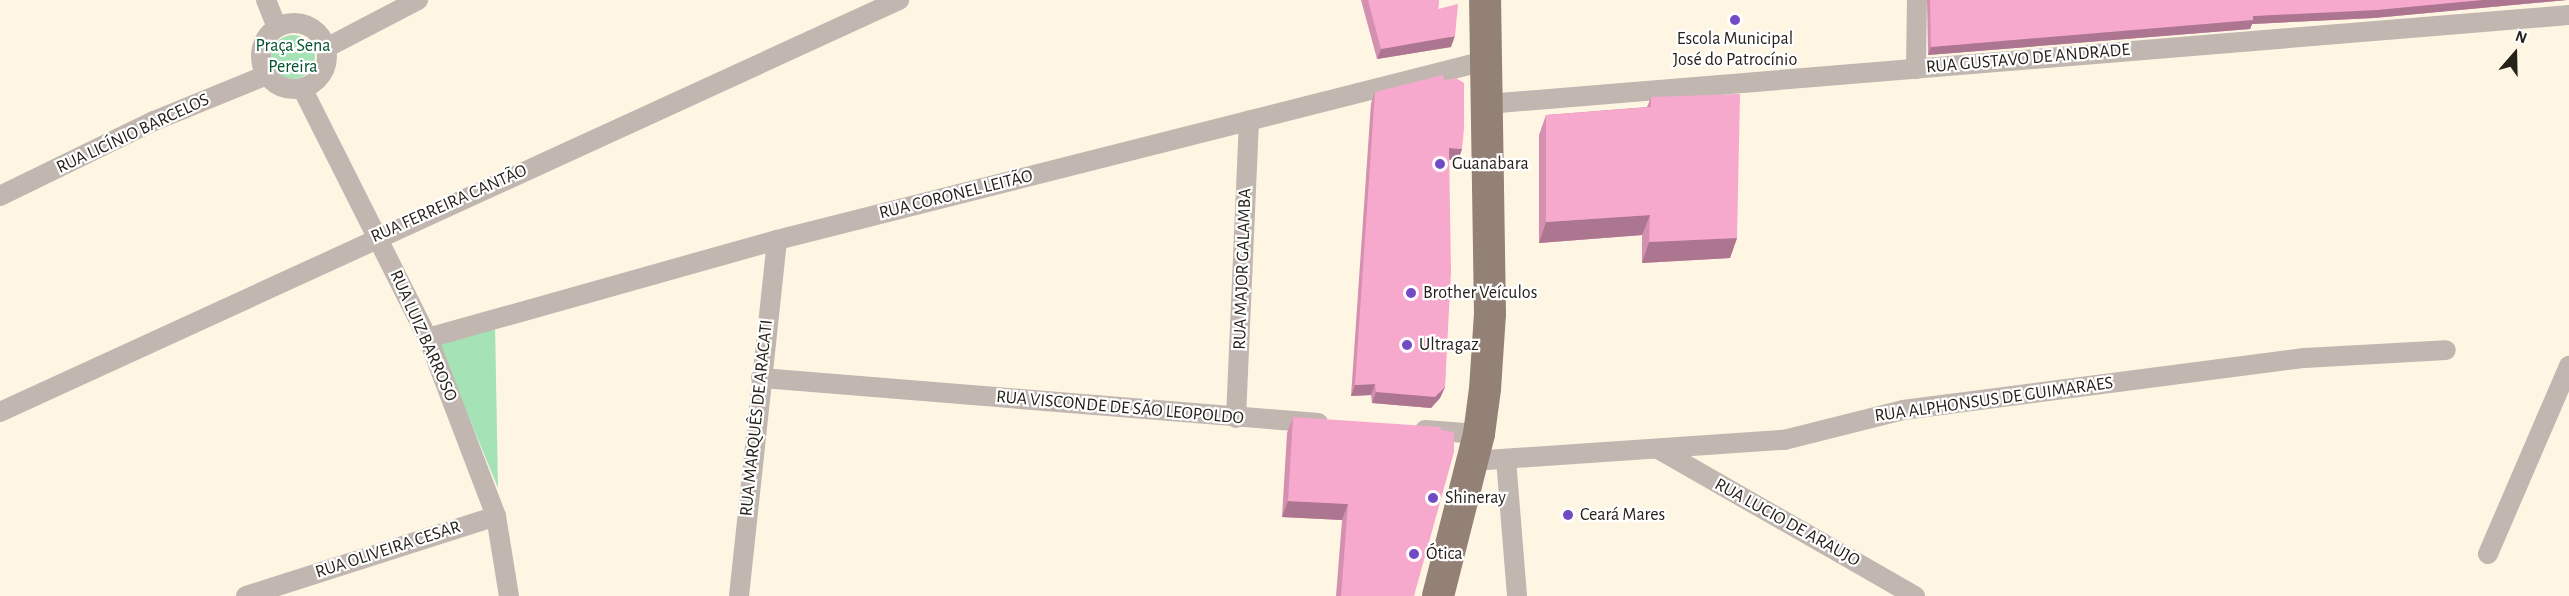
<!DOCTYPE html>
<html>
<head>
<meta charset="utf-8">
<style>
  body { margin:0 }
  #map { position:relative; width:2569px; height:596px; overflow:hidden; background:#fef6e3; font-family:"Alegreya Sans",sans-serif }
  div>[style] { position:absolute }
  [style*='--x'] { left:calc(var(--x)*1px); top:calc(var(--y)*1px); width:calc(var(--w)*1px); rotate:calc(var(--a)*1deg) }
  .green>* { inset:0; background:#a5e3b7 }
  .round { border-radius:50% }
  .minor>* { height:20px; margin:-10px; padding:0 10px; transform-origin:10px; border-radius:10px; background:#c1b6b0 }
  .minor>.ring { margin:-10px; padding:0; box-sizing:content-box; background:none; border:20px solid #c1b6b0; border-radius:50% }
  .primary>* { height:32px; margin:-16px; padding:0 16px; transform-origin:16px; border-radius:16px; background:#938176 }
  .wall>* { inset:0; background:#d490b0 }
  .shaded-wall>* { inset:0; background:#ad7690 }
  .building>* { inset:0; background:#f7a8cd }
  .dots>* { width:16px; height:16px; translate:-50% -50%; box-sizing:border-box; border:3px solid #fff; border-radius:50% }
  span { translate:-50% -50%; white-space:nowrap; text-align:center; line-height:1.15; -webkit-text-stroke:4.5px #fff; paint-order:stroke }
  .poi-label { font-size:18px; color:#26221a }
  .left { translate:0 -50%; text-align:left }
  .park-label { font-size:18px; color:#04522b }
  .street-label { font-size:18px; color:#26221a }
  .north { position:absolute; left:2485px; top:24px; width:60px; height:60px; -webkit-text-stroke:4px #fff; paint-order:stroke; rotate:20deg; font-size:16px; font-weight:700; line-height:24px; text-align:center; color:#26221a }
  .north::after { content:''; display:block; margin:auto; width:21px; height:27px; background:#26221a; clip-path:polygon(50% 0,100% 100%,50% 72%,0 100%) }
</style>
</head>
<body>
<div id="map">
  <div class="green">
    <i class="round" style="left:271px;top:35px;width:44px;height:44px"></i>
    <i style="clip-path:polygon(495px 323px,498px 488px,437px 340px)"></i>
  </div>
  <div class="minor">
    <i style="--x:266;--y:0;--w:29;--a:68"></i>
    <i class="ring" style="left:261px;top:23px;width:46px;height:46px"></i>
    <i style="--x:326;--y:48;--w:104;--a:-27.6"></i>
    <i style="--x:1916;--y:69;--w:69;--a:-89.2"></i>
    <i style="--x:302;--y:88;--w:280;--a:63.3"></i>
    <i style="--x:428;--y:338;--w:191;--a:69.1"></i>
    <i style="--x:496;--y:516;--w:81;--a:80.8"></i>
    <i style="--x:1487;--y:104;--w:1086;--a:-4.7"></i>
    <i style="--x:0;--y:196;--w:171;--a:-26"></i>
    <i style="--x:154;--y:121;--w:122;--a:-22.2"></i>
    <i style="--x:428;--y:338;--w:362;--a:-15.7"></i>
    <i style="--x:777;--y:240;--w:730;--a:-14.19"></i>
    <i style="--x:761;--y:378;--w:559;--a:4.62"></i>
    <i style="--x:0;--y:412;--w:989;--a:-24.62"></i>
    <i style="--x:1236;--y:418;--w:298;--a:-87.5"></i>
    <i style="--x:1425;--y:430;--w:54;--a:4.2"></i>
    <i style="--x:1660;--y:450;--w:294;--a:29.8"></i>
    <i style="--x:1506;--y:459;--w:137;--a:85.4"></i>
    <i style="--x:1472;--y:461;--w:313;--a:-3.9"></i>
    <i style="--x:1784;--y:440;--w:123;--a:-14.1"></i>
    <i style="--x:1903;--y:410;--w:405;--a:-7.4"></i>
    <i style="--x:2305;--y:358;--w:141;--a:-3.2"></i>
    <i style="--x:2488;--y:554;--w:205;--a:-66.7"></i>
    <i style="--x:246;--y:596;--w:262;--a:-17.7"></i>
    <i style="--x:739;--y:596;--w:358;--a:-83.9"></i>
  </div>
  <div class="primary">
    <i style="--x:1438;--y:596;--w:167;--a:-75.8"></i>
    <i style="--x:1479;--y:434;--w:45;--a:-82.4"></i>
    <i style="--x:1485;--y:389;--w:75;--a:-86.2"></i>
    <i style="--x:1490;--y:314;--w:314;--a:-90.9"></i>
  </div>
  <div class="wall">
    <i style="clip-path:polygon(1361px 0,1439px 0,1438px 9px,1451px 47px,1377px 59px)"></i>
    <i style="clip-path:polygon(1927px 0,2567px 0,2374px 18px,2252px 24px,2250px 29px,1928px 55px)"></i>
    <i style="clip-path:polygon(1375px 92px,1462px 149px,1458px 160px,1449px 160px,1445px 387px,1440px 398px,1431px 408px,1372px 403px,1371px 395px,1351px 396px,1371px 103px)"></i>
    <i style="clip-path:polygon(1651px 97px,1737px 238px,1730px 258px,1642px 263px,1642px 235px,1539px 243px,1539px 135px,1546px 115px,1647px 107px)"></i>
    <i style="clip-path:polygon(1293px 417px,1441px 430px,1414px 596px,1336px 596px,1342px 520px,1282px 517px,1287px 433px)"></i>
  </div>
  <div class="shaded-wall">
    <i style="clip-path:polygon(2482px 0,2567px 0,2374px 18px,2252px 24px,2250px 29px,1928px 55px,1931px 47px,2253px 16px)"></i>
    <i style="clip-path:polygon(1455px 36px,1451px 47px,1377px 59px,1381px 49px)"></i>
    <i style="clip-path:polygon(1449px 148px,1462px 149px,1458px 160px,1445px 159px)"></i>
    <i style="clip-path:polygon(1650px 215px,1642px 235px,1539px 243px,1546px 222px)"></i>
    <i style="clip-path:polygon(1737px 238px,1730px 258px,1642px 263px,1649px 242px)"></i>
    <i style="clip-path:polygon(1375px 384px,1371px 395px,1351px 396px,1355px 385px)"></i>
    <i style="clip-path:polygon(1445px 387px,1440px 398px,1431px 408px,1372px 403px,1376px 392px)"></i>
    <i style="clip-path:polygon(1288px 501px,1348px 504px,1342px 520px,1282px 517px)"></i>
  </div>
  <div class="building">
    <i style="clip-path:polygon(1368px 0,1439px 0,1438px 9px,1458px 4px,1455px 36px,1381px 49px)"></i>
    <i style="clip-path:polygon(1930px 0,2482px 0,2377px 10px,2253px 16px,2253px 20px,1931px 47px)"></i>
    <i style="clip-path:polygon(1443px 75px,1444px 80px,1456px 78px,1464px 83px,1464px 129px,1462px 149px,1449px 148px,1451px 271px,1445px 387px,1435px 397px,1376px 392px,1375px 384px,1355px 385px,1375px 92px)"></i>
    <i style="clip-path:polygon(1740px 94px,1737px 238px,1649px 242px,1650px 215px,1546px 222px,1546px 115px,1651px 107px,1651px 97px)"></i>
    <i style="clip-path:polygon(1293px 417px,1441px 427px,1441px 430px,1454px 432px,1454px 452px,1414px 596px,1341px 596px,1348px 504px,1288px 501px)"></i>
  </div>
  <div class="dots">
    <i style="left:1735px;top:20px;background:#704bc4"></i>
    <i style="left:1440px;top:164px;background:#704bc4"></i>
    <i style="left:1411px;top:293px;background:#704bc4"></i>
    <i style="left:1407px;top:345px;background:#704bc4"></i>
    <i style="left:1433px;top:498px;background:#704bc4"></i>
    <i style="left:1568px;top:515px;background:#704bc4"></i>
    <i style="left:1414px;top:554px;background:#704bc4"></i>
  </div>
  <div class="poi-label">
    <span style="left:1735px;top:50px">Escola Municipal<br>José do Patrocínio</span>
    <span class="left" style="left:1452px;top:164px">Guanabara</span>
    <span class="left" style="left:1423px;top:293px">Brother Veículos</span>
    <span class="left" style="left:1419px;top:345px">Ultragaz</span>
    <span class="left" style="left:1445px;top:498px">Shineray</span>
    <span class="left" style="left:1580px;top:515px">Ceará Mares</span>
    <span class="left" style="left:1426px;top:554px">Ótica</span>
  </div>
  <div class="park-label">
    <span style="left:293px;top:57px">Praça Sena<br>Pereira</span>
  </div>
  <div class="street-label">
    <span style="left:2028px;top:59px;rotate:-5deg">RUA GUSTAVO DE ANDRADE</span>
    <span style="left:133px;top:134px;rotate:-25deg">RUA LICÍNIO BARCELOS</span>
    <span style="left:956px;top:195px;rotate:-14deg">RUA CORONEL LEITÃO</span>
    <span style="left:449px;top:204px;rotate:-24deg">RUA FERREIRA CANTÃO</span>
    <span style="left:1243px;top:269px;rotate:-88deg">RUA MAJOR GALAMBA</span>
    <span style="left:423px;top:336px;rotate:66deg">RUA LUIZ BARROSO</span>
    <span style="left:1994px;top:400px;rotate:-8deg">RUA ALPHONSUS DE GUIMARAES</span>
    <span style="left:1120px;top:408px;rotate:5deg">RUA VISCONDE DE SÃO LEOPOLDO</span>
    <span style="left:757px;top:418px;rotate:-84deg">RUA MARQUÊS DE ARACATI</span>
    <span style="left:1787px;top:523px;rotate:29deg">RUA LUCIO DE ARAUJO</span>
    <span style="left:388px;top:550px;rotate:-18deg">RUA OLIVEIRA CESAR</span>
  </div>
  <div class="north">N</div>
</div>
</body>
</html>
